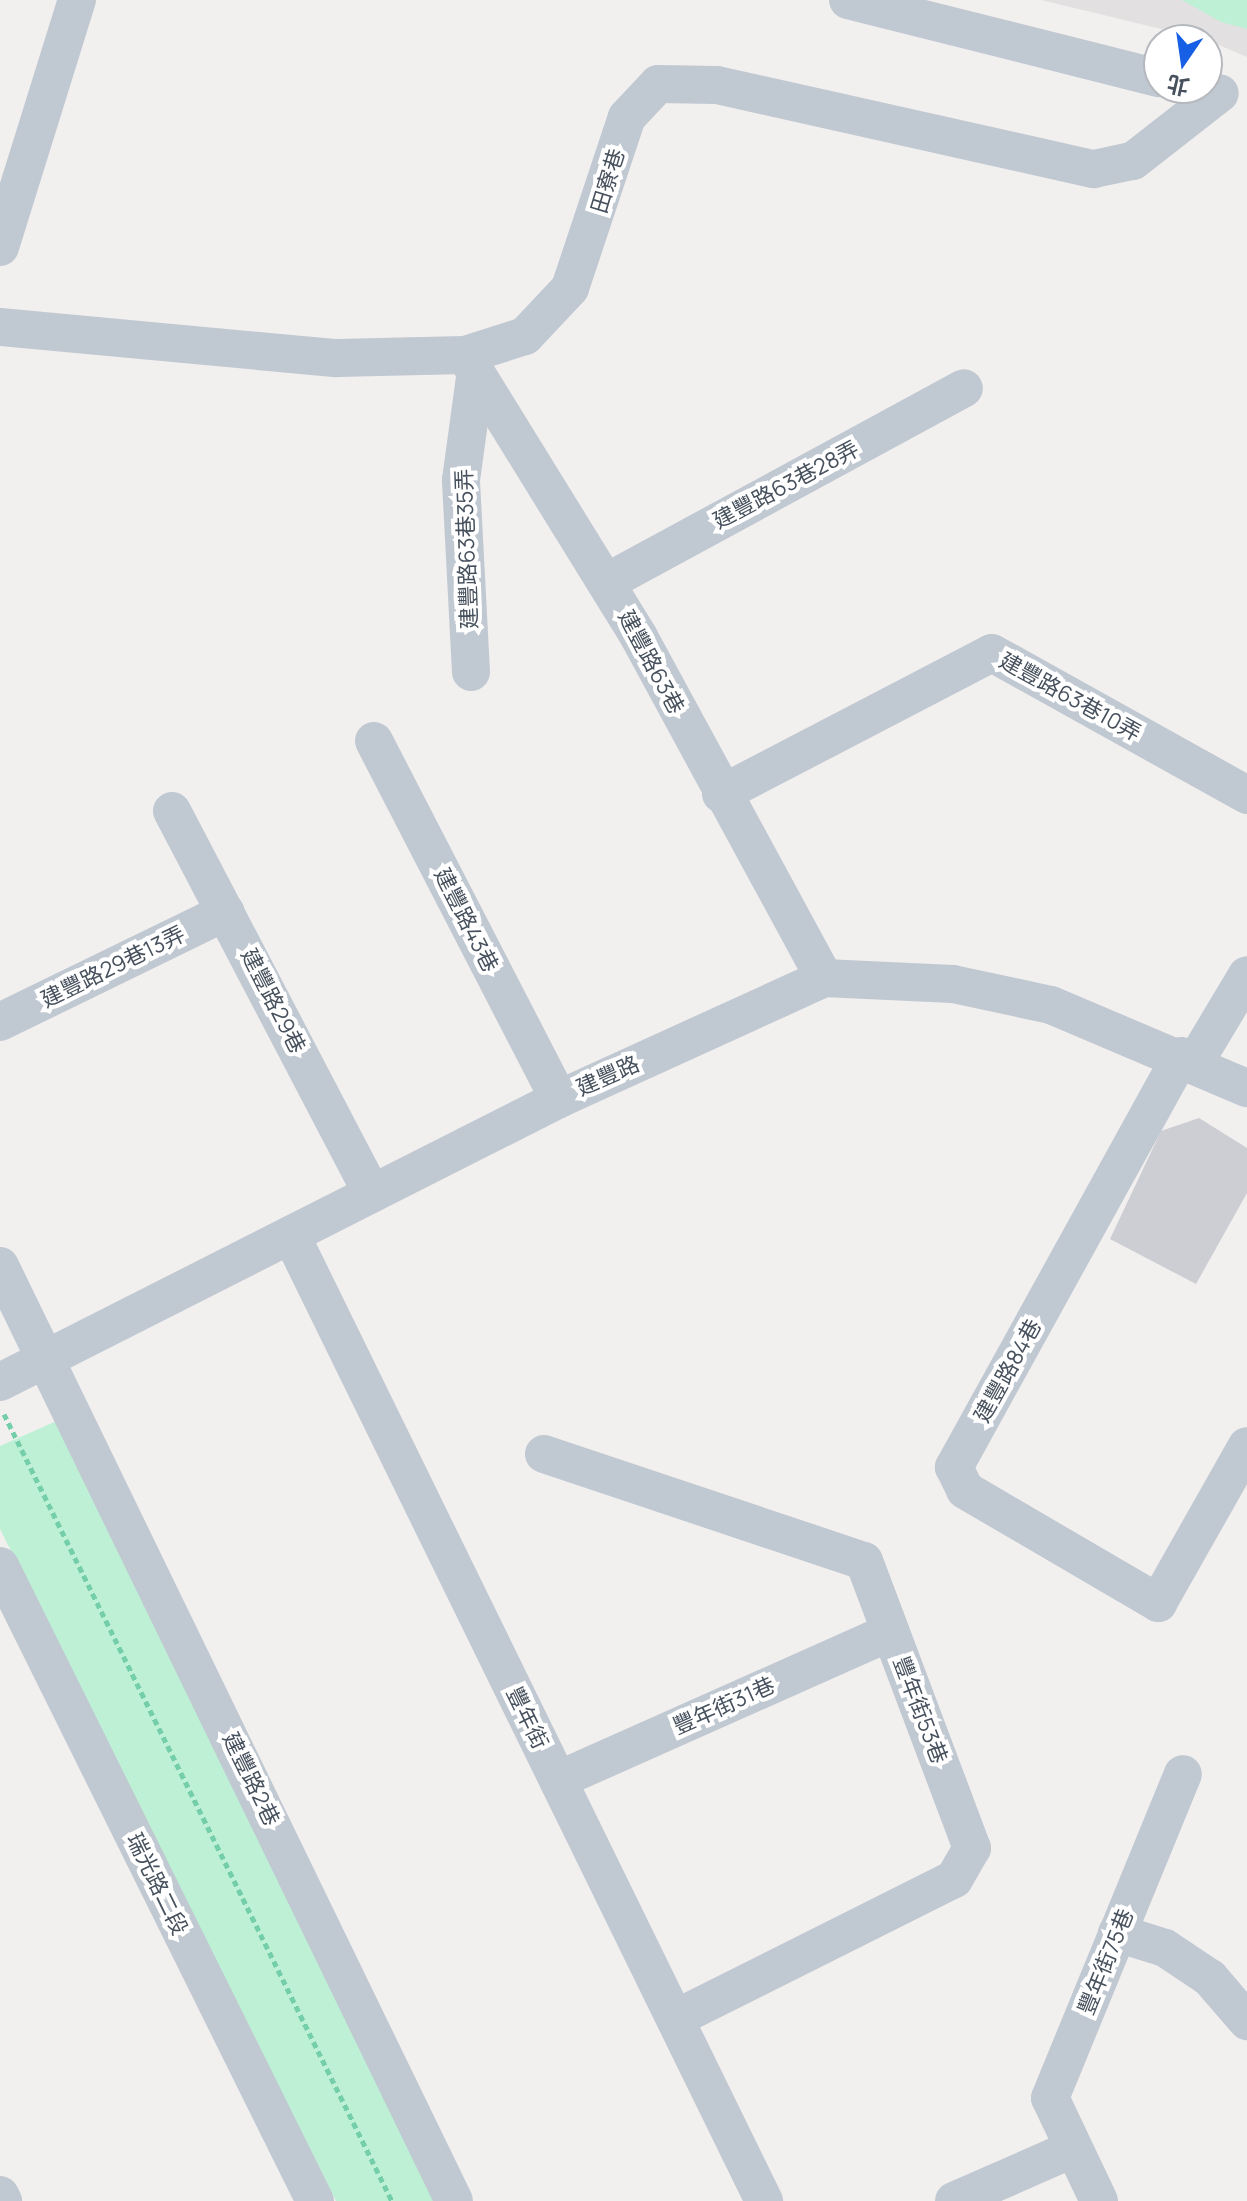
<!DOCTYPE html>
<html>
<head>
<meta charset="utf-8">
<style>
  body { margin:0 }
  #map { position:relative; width:1247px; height:2201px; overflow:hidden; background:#f2efef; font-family:Manrope,"Noto Sans TC",sans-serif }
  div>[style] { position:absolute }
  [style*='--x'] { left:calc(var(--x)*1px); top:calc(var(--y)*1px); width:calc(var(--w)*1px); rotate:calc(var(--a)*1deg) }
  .education>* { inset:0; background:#e3e0e1 }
  .green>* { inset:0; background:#bdf0d5 }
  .building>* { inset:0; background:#ccced4 }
  .path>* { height:5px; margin-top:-2.5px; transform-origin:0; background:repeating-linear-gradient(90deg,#75ceaa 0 6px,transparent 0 10px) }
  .minor>* { height:38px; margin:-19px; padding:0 19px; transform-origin:19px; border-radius:19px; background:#c0c8d1 }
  span { translate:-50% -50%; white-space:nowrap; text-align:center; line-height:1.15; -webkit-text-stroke:8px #fff; paint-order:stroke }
  .street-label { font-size:22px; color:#47515d }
  .north { position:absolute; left:1143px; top:24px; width:80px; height:80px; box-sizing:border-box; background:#fff; border:2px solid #b5b9be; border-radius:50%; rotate:193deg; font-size:22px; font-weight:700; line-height:32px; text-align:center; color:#47515d }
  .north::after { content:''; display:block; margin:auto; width:28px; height:36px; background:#175fe4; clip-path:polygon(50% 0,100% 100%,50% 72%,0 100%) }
</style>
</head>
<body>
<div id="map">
  <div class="education">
    <i style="clip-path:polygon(1041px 0,1247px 0,1247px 57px,1207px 40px)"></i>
  </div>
  <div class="green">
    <i style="clip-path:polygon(1182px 0,1247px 0,1247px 29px,1221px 22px)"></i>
    <i style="clip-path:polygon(59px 1420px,437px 2201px,336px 2201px,0 1529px,0 1446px)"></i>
  </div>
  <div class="building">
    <i style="clip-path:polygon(1199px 1118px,1247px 1148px,1247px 1193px,1196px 1284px,1110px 1239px,1161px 1131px)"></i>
  </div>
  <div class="path">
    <i style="--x:4;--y:1414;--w:877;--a:63.76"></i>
  </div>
  <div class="minor">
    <i style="--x:848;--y:0;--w:321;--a:14.1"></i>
    <i style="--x:0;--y:247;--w:259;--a:-72.7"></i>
    <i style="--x:0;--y:327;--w:338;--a:5.3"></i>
    <i style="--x:337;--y:358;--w:128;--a:-1.3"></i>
    <i style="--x:465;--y:355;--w:63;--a:-17.6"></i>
    <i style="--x:525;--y:336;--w:66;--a:-46.8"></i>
    <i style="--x:570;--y:288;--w:180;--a:-71.6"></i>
    <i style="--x:627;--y:117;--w:45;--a:-46.8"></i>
    <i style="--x:658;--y:84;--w:59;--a:1"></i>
    <i style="--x:717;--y:85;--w:386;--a:12.6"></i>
    <i style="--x:1094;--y:169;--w:40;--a:-12"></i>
    <i style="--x:1133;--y:161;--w:110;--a:-38"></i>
    <i style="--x:465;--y:355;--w:331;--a:58.3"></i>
    <i style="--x:639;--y:637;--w:388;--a:61.5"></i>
    <i style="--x:607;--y:582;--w:406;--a:-28.5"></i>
    <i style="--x:471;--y:672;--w:192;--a:-93"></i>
    <i style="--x:461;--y:480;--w:103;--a:-82.2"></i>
    <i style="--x:374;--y:741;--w:403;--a:62.7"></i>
    <i style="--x:721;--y:794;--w:305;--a:-27.5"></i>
    <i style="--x:992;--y:653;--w:292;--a:29.1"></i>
    <i style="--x:172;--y:811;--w:430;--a:62.4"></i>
    <i style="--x:0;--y:1022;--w:251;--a:-26"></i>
    <i style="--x:1181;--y:1056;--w:470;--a:118.9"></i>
    <i style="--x:954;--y:1467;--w:25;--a:64"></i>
    <i style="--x:965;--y:1490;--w:224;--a:30.3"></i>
    <i style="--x:1158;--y:1603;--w:180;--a:-60.5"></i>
    <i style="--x:1195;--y:1062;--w:101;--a:-59.1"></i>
    <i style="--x:291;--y:1235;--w:1076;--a:63.91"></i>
    <i style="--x:0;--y:1266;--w:1039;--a:64.1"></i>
    <i style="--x:0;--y:1382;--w:627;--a:-26.85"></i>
    <i style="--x:559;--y:1099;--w:291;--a:-24.5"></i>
    <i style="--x:824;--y:978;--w:129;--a:2.7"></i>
    <i style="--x:953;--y:984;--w:100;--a:12.1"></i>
    <i style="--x:1051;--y:1005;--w:213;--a:23"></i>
    <i style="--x:544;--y:1454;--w:337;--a:18.5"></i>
    <i style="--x:864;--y:1561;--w:307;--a:69.4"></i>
    <i style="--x:972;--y:1848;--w:36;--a:120"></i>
    <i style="--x:954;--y:1879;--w:312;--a:153.4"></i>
    <i style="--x:0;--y:1566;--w:709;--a:63.62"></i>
    <i style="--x:558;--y:1780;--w:364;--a:-24"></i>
    <i style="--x:1117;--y:1933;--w:50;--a:17.4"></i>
    <i style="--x:1165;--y:1948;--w:54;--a:33.7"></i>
    <i style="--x:1210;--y:1978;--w:57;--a:49.3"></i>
    <i style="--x:0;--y:2195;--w:7;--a:63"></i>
    <i style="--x:954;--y:2201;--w:127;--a:-23.7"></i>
    <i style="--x:1099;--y:2201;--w:114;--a:-115.4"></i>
    <i style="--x:1050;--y:2098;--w:350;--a:-67.7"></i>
  </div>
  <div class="street-label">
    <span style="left:608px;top:181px;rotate:-73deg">田寮巷</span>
    <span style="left:786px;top:485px;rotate:-28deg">建豐路63巷28弄</span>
    <span style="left:467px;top:549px;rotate:-92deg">建豐路63巷35弄</span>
    <span style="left:651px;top:662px;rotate:62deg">建豐路63巷</span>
    <span style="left:1070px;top:697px;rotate:29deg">建豐路63巷10弄</span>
    <span style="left:466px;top:920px;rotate:63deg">建豐路43巷</span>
    <span style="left:113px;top:967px;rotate:-26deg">建豐路29巷13弄</span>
    <span style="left:273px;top:1001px;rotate:63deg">建豐路29巷</span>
    <span style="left:608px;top:1076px;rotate:-24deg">建豐路</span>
    <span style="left:1008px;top:1371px;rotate:-61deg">建豐路84巷</span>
    <span style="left:724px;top:1706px;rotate:-24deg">豐年街31巷</span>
    <span style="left:920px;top:1710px;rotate:69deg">豐年街53巷</span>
    <span style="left:527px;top:1718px;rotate:64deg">豐年街</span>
    <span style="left:251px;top:1779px;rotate:64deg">建豐路2巷</span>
    <span style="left:157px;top:1884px;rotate:64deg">瑞光路二段</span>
    <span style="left:1106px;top:1962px;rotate:-68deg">豐年街75巷</span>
  </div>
  <div class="north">北</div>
</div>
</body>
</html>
